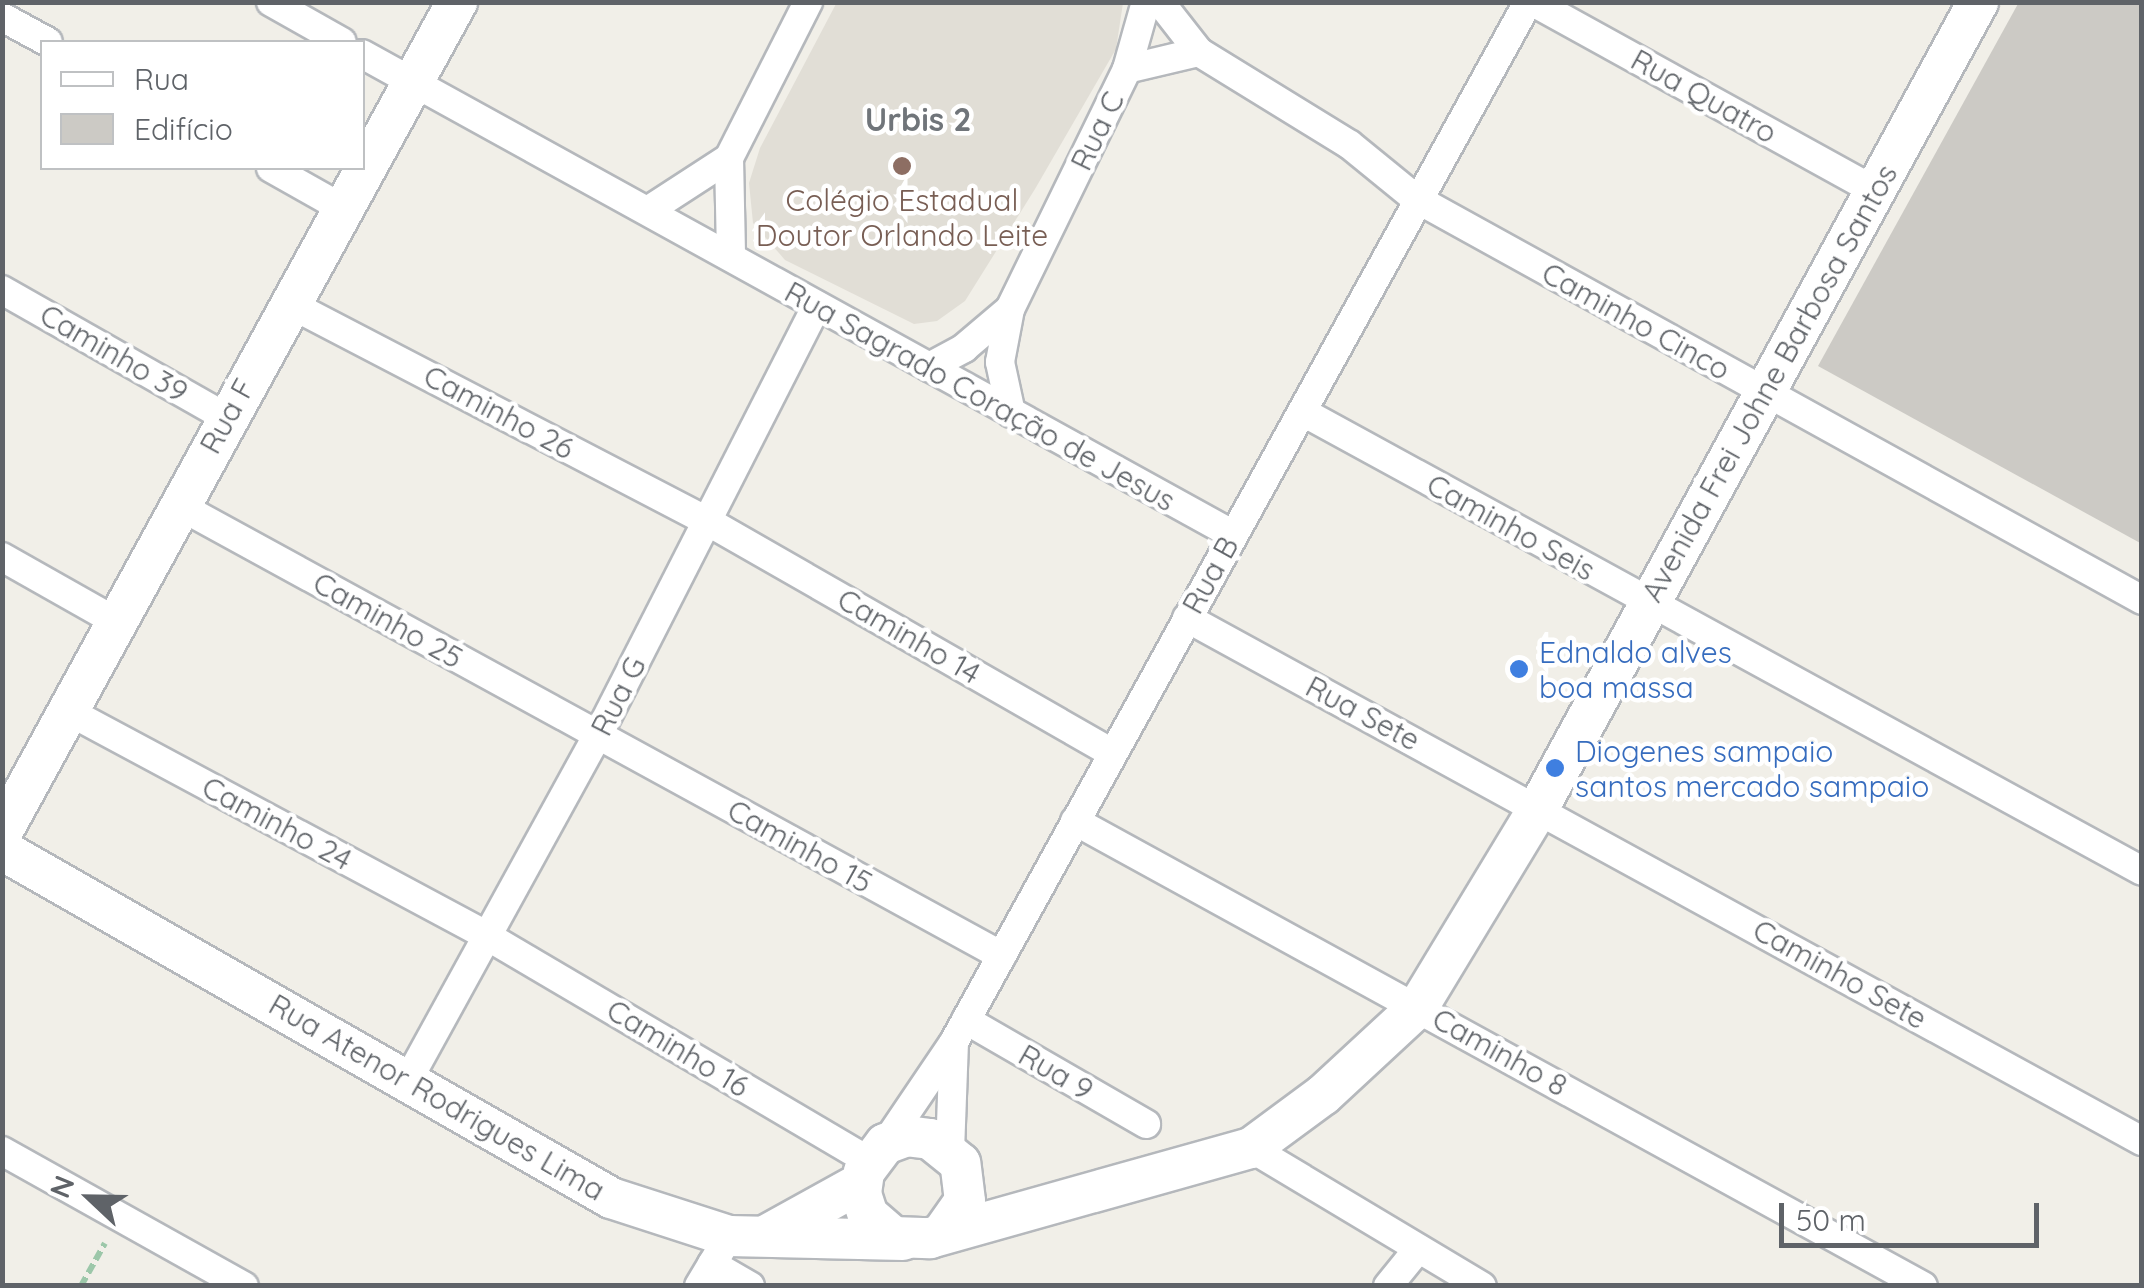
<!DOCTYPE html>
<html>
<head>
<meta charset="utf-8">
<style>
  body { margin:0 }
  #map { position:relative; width:2144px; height:1288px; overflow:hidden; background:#f1efe8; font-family:Quicksand,sans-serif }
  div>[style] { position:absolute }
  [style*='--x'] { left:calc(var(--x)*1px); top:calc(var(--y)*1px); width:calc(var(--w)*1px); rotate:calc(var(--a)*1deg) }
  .education>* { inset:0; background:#e1ded6 }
  .building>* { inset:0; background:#cccac5 }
  .path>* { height:6px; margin-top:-3px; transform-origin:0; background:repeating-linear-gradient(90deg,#9cc7a9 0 10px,transparent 0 15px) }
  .roads { filter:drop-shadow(2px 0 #b5b8bc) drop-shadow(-2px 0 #b5b8bc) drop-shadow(0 2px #b5b8bc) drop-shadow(0 -2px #b5b8bc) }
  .street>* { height:28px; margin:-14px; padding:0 14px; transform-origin:14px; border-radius:14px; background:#fff }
  .secondary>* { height:40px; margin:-20px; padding:0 20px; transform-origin:20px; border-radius:20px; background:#fff }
  .dots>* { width:28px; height:28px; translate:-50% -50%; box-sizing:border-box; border:5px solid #fff; border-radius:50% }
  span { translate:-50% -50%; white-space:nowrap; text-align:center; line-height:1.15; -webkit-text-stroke:9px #fff; paint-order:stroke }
  .street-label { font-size:30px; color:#5f6368 }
  .education-label { font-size:30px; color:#785e54 }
  .shop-label { font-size:30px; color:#366cbe }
  .left { translate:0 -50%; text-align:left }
  .neighbourhood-label { font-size:32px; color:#70757a; font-weight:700 }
  .frame { position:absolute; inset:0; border:5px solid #5f6368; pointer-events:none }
  .legend { position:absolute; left:40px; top:40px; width:325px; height:130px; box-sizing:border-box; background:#fff; border:2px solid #bfc1c3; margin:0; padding:12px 18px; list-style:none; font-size:30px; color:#5f6368 }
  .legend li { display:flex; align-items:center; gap:20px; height:50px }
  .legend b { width:50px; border:2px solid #bfc1c3 }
  .north { position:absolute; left:40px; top:1148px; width:100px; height:100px; -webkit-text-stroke:8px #fff; paint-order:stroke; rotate:292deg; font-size:28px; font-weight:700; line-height:40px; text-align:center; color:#5f6368 }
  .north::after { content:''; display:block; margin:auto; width:35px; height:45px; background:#5f6368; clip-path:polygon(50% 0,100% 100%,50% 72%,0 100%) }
  .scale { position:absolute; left:1779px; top:1203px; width:260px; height:45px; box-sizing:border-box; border:5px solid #5f6368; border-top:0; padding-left:12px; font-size:30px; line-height:35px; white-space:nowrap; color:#5f6368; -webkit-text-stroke:8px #fff; paint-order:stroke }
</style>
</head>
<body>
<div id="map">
  <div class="education">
    <i style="clip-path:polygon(837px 2px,1123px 3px,1116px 49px,1035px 189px,965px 301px,937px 321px,914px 324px,785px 260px,753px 223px,749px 183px,760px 148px)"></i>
  </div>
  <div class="building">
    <i style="clip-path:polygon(2019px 2px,2142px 2px,2142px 544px,1818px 366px)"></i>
  </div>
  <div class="path">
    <i style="--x:81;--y:1286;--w:49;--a:-60.8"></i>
  </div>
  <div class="roads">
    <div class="street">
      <i style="--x:271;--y:2;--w:81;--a:29.4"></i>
      <i style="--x:1160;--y:2;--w:63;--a:52"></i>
      <i style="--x:1199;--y:52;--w:177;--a:31.6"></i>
      <i style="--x:1350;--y:145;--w:84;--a:39.2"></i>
      <i style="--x:1415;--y:198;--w:831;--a:28.94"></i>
      <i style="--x:1533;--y:2;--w:389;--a:28.9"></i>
      <i style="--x:2;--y:17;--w:52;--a:28.5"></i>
      <i style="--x:362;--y:54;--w:994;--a:28.89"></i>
      <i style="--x:1127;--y:69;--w:74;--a:-13.3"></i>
      <i style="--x:729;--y:158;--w:98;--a:88.8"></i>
      <i style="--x:271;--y:168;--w:81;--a:29.4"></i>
      <i style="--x:649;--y:210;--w:95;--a:-33"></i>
      <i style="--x:729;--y:158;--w:175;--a:-63.1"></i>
      <i style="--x:2;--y:290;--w:257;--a:29.6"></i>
      <i style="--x:290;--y:304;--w:470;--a:27.5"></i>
      <i style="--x:707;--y:521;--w:465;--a:29.8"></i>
      <i style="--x:929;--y:367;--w:40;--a:-28"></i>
      <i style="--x:964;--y:348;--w:60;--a:-40.3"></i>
      <i style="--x:1303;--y:412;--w:956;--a:28.68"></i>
      <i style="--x:1011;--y:413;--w:52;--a:-102.2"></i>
      <i style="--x:1000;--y:362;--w:54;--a:-79.3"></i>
      <i style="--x:1010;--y:309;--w:267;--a:-64"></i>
      <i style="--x:1127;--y:69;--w:70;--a:-74.2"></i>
      <i style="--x:178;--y:505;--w:939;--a:28.69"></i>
      <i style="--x:2;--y:557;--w:130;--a:29.5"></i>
      <i style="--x:1187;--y:618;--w:1089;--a:28.71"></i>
      <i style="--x:68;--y:711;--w:476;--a:28.2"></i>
      <i style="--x:487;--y:936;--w:443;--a:30.5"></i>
      <i style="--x:1075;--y:821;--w:967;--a:28.74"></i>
      <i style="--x:966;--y:1020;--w:208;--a:30"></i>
      <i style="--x:408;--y:1080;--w:394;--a:-61.2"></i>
      <i style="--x:598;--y:735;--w:482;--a:-63"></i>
      <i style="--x:885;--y:1144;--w:123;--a:-55.9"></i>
      <i style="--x:954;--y:1042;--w:1188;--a:-61.1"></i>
      <i style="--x:1251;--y:1148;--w:269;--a:30.9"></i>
      <i style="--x:2;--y:1151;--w:277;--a:29.2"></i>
      <i style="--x:950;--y:1151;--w:108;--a:-87.9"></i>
      <i style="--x:712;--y:1264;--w:44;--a:30.1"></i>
      <i style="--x:699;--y:1286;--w:58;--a:-59"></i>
      <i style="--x:1388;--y:1286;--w:48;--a:-51"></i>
    </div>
    <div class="secondary">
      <i style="--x:2;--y:832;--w:947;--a:-61.27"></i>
      <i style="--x:2;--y:850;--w:701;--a:29.74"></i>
      <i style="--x:611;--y:1198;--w:124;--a:17.9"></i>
      <i style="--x:729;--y:1236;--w:174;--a:1.3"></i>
      <i style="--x:943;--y:1232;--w:38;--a:-55"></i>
      <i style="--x:965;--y:1201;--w:38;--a:-97"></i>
      <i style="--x:960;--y:1163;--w:38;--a:-141"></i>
      <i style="--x:930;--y:1139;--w:23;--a:-173"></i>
      <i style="--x:907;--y:1136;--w:23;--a:160"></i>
      <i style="--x:885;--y:1144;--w:35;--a:127"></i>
      <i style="--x:864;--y:1172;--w:22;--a:98"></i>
      <i style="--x:861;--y:1194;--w:22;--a:72"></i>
      <i style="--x:868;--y:1215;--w:33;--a:41"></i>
      <i style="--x:893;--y:1237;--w:37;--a:2"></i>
      <i style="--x:930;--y:1238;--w:333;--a:-15.7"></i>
      <i style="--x:1251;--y:1148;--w:89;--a:-36.4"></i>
      <i style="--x:1323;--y:1095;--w:129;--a:-42.8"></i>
      <i style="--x:1418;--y:1007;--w:234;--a:-58.8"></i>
      <i style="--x:1539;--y:807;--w:917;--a:-61.39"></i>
      <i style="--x:765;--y:1236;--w:110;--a:-28.9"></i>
    </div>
  </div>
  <div class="dots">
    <i style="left:902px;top:166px;background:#8d6e63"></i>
    <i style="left:1519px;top:669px;background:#3f7fe0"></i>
    <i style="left:1555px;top:768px;background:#3f7fe0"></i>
  </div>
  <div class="street-label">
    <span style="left:1704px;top:96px;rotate:29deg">Rua Quatro</span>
    <span style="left:1097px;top:131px;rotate:-64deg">Rua C</span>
    <span style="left:1636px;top:321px;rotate:29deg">Caminho Cinco</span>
    <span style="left:114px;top:353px;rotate:30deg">Caminho 39</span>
    <span style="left:1769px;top:383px;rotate:-61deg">Avenida Frei Johne Barbosa Santos</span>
    <span style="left:980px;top:396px;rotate:29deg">Rua Sagrado Coração de Jesus</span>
    <span style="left:499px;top:412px;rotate:28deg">Caminho 26</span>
    <span style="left:227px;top:416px;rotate:-61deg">Rua F</span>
    <span style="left:1511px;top:527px;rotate:29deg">Caminho Seis</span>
    <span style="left:1210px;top:575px;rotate:-61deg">Rua B</span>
    <span style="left:388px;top:620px;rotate:29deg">Caminho 25</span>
    <span style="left:909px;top:636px;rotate:30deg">Caminho 14</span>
    <span style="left:618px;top:696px;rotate:-63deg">Rua G</span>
    <span style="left:1363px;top:713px;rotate:28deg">Rua Sete</span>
    <span style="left:277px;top:823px;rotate:28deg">Caminho 24</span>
    <span style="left:800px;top:846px;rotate:29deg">Caminho 15</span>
    <span style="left:1840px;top:974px;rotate:29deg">Caminho Sete</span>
    <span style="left:678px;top:1048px;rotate:31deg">Caminho 16</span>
    <span style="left:1500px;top:1052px;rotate:29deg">Caminho 8</span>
    <span style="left:1056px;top:1072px;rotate:30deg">Rua 9</span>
    <span style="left:437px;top:1097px;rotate:30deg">Rua Atenor Rodrigues Lima</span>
  </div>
  <div class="education-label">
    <span style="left:902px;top:217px">Colégio Estadual<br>Doutor Orlando Leite</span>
  </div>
  <div class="shop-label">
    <span class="left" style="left:1539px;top:669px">Ednaldo alves<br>boa massa</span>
    <span class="left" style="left:1575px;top:768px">Diogenes sampaio<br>santos mercado sampaio</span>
  </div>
  <div class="neighbourhood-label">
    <span style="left:918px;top:119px">Urbis 2</span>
  </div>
  <div class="frame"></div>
  <ul class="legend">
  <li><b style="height:12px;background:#fff"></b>Rua</li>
  <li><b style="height:28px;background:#cccac5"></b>Edifício</li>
  </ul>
  <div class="north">N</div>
  <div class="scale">50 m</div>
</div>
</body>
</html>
